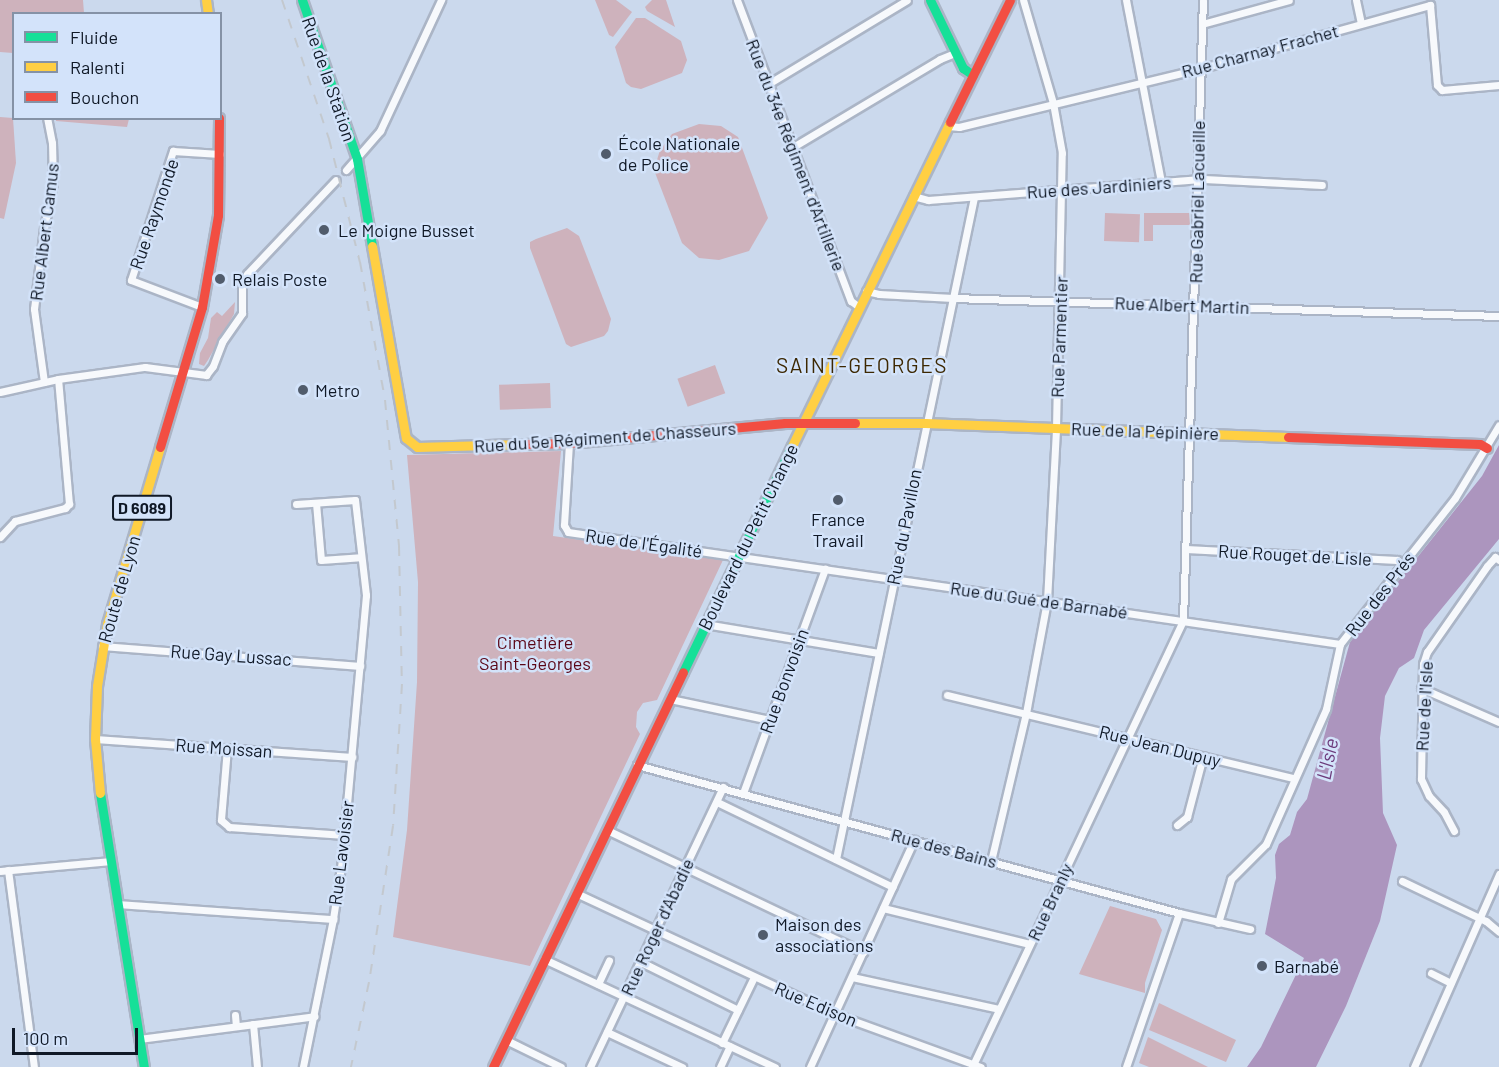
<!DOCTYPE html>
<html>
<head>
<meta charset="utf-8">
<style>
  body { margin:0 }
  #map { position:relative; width:1499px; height:1067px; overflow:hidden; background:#cbd9ed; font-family:Barlow,sans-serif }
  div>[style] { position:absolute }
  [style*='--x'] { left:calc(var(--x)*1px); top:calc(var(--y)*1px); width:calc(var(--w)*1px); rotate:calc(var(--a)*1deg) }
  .green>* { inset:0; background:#ceb2bc; transform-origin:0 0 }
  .water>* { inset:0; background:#ac95be }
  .roads { filter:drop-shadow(2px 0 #abb5c6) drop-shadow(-2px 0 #abb5c6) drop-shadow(0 2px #abb5c6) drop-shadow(0 -2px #abb5c6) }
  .street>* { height:7px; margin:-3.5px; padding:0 3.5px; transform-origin:3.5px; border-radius:3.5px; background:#f7f9fc }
  .fast>* { height:9px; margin:-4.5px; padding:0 4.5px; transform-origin:4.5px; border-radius:4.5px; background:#16e098 }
  .slow>* { height:9px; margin:-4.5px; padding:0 4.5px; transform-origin:4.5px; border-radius:4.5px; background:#ffcf43 }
  .jam>* { height:9px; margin:-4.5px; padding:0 4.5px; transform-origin:4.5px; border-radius:4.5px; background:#f24e42 }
  .rail>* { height:2px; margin-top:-1px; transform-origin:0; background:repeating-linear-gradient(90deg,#c3c8ce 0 10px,transparent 0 20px) }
  .dots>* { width:16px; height:16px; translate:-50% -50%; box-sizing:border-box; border:3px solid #d3e3fa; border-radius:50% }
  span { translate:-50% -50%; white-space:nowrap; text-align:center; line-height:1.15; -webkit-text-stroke:5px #d3e3fa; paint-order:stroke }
  .shield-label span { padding:2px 4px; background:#d3e3fa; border:2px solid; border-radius:4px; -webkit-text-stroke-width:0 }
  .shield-label { font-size:16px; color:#101927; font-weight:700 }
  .street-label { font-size:18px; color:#101927 }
  .poi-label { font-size:18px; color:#101927 }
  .left { translate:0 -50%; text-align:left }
  .park-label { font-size:18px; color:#5b0617 }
  .water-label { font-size:20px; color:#6c3a7b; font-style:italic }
  .quarter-label { font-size:21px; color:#3d2802; letter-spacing:1.5px }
  .legend { position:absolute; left:12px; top:12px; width:210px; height:108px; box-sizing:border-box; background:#d3e3fa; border:2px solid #8592a6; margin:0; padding:8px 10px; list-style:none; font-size:18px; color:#101927 }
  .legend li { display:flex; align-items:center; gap:12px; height:30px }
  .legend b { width:30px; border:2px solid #8592a6 }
  .scale { position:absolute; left:12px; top:1028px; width:126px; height:27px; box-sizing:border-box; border:3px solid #101927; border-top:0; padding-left:8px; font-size:18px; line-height:21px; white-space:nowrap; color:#101927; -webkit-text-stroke:4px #d3e3fa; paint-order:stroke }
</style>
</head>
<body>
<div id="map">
  <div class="green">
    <i style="clip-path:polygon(0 0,83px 0,84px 13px,14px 14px,13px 53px,0 52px)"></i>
    <i style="clip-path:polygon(595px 0,616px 0,632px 12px,613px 37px,609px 35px)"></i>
    <i style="clip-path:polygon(652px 0,666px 0,675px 27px,647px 11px,645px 7px)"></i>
    <i style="clip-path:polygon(636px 18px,645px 18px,681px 41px,687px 60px,682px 73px,641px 89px,631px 87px,626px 83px,615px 47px)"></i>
    <i style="clip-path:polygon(0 117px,13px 118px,16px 163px,4px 219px,0 218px)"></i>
    <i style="clip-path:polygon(56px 119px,56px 118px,129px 119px,127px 127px,56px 121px)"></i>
    <i style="clip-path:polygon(699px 124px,721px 126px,738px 137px,768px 218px,749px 251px,719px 260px,699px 258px,682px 243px,654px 170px,660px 150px,672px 134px)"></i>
    <i style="left:1105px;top:213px;width:35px;height:28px;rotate:2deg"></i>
    <i style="clip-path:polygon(1144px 213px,1189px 213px,1190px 225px,1153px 225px,1153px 241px,1144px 241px)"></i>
    <i style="clip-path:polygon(567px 228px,579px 236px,611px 319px,608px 331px,604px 336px,571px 347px,566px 344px,530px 248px,530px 242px,536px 239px)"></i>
    <i style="clip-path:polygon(235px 302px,234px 314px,208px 360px,204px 366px,199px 364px,200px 353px,208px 338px,211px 318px,217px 312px,222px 316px)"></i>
    <i style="left:715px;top:365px;width:30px;height:40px;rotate:70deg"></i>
    <i style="left:550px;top:383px;width:25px;height:51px;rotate:88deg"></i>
    <i style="clip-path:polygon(561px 451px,553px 536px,723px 560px,657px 700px,643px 703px,637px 712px,636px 727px,640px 734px,530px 966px,393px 937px,407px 830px,417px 682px,418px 582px,407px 455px)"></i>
    <i style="clip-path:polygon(1110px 906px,1156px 919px,1162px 930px,1145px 983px,1145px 993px,1079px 974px)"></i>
    <i style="clip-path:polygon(1159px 1003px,1236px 1040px,1226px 1062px,1149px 1030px)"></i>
    <i style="clip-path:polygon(1148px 1037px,1208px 1067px,1149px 1067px,1139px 1063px)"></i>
  </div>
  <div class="water">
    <i style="clip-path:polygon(1499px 445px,1499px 539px,1424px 630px,1414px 658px,1399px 668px,1385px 696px,1380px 738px,1383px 813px,1397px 845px,1380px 921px,1346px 1006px,1316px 1067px,1247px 1067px,1261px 1047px,1304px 958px,1265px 934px,1276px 878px,1275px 855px,1279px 844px,1290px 835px,1297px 812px,1307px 799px,1350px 642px,1482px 476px)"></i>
  </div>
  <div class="roads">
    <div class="street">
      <i style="--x:737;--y:0;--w:322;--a:69.3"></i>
      <i style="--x:851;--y:301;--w:10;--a:37"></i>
      <i style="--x:1126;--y:0;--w:185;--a:79.1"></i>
      <i style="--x:1356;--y:0;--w:24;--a:78"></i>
      <i style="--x:1202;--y:24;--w:90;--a:-15.4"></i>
      <i style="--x:768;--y:84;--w:162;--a:-31.1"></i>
      <i style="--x:948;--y:126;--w:11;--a:5"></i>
      <i style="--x:959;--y:127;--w:247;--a:-13.6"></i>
      <i style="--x:1199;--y:69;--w:240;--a:-15.5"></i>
      <i style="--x:1430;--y:5;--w:80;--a:85"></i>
      <i style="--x:1437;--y:85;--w:7;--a:45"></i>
      <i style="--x:1442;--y:90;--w:57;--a:-5"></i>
      <i style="--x:793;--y:147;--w:171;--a:-30.9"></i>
      <i style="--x:940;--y:59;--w:16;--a:-22"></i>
      <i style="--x:346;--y:170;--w:52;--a:-48.9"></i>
      <i style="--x:380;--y:131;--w:145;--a:-65"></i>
      <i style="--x:913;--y:196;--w:16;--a:15"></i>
      <i style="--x:928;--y:200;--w:277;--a:-4.4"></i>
      <i style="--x:1204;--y:179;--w:118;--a:2.9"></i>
      <i style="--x:866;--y:291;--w:13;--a:13"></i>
      <i style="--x:879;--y:294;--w:74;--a:3.1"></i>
      <i style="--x:953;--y:298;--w:546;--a:1.89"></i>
      <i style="--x:202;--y:307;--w:76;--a:-159.2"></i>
      <i style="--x:131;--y:280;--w:136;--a:-72"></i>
      <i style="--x:173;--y:151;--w:47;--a:3.7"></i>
      <i style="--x:44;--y:382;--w:74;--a:-97.8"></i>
      <i style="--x:34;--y:309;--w:82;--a:-83"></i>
      <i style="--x:44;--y:228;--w:46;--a:-78.7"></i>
      <i style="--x:53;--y:183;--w:40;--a:-91.4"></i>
      <i style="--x:52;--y:143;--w:25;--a:-101"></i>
      <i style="--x:0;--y:392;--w:59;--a:-12.6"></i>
      <i style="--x:58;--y:379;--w:88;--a:-7.9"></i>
      <i style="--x:145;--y:367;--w:62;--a:7.5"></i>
      <i style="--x:206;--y:375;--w:11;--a:-52"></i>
      <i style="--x:213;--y:366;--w:26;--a:-69"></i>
      <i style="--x:222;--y:342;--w:35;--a:-55"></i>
      <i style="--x:242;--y:313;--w:27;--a:-90"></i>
      <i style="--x:242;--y:286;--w:13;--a:-67"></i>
      <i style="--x:247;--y:274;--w:129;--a:-46.6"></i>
      <i style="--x:569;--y:443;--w:82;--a:93.5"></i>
      <i style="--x:564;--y:525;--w:8;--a:60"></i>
      <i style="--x:568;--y:532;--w:780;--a:8.25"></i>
      <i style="--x:316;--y:503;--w:57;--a:85"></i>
      <i style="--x:321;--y:560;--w:39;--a:-4"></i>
      <i style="--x:296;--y:504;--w:59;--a:-3.9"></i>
      <i style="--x:355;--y:500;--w:96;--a:83.4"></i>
      <i style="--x:366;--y:595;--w:266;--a:95.2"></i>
      <i style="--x:342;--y:860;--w:60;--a:98.7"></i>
      <i style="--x:333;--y:919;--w:151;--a:101.5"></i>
      <i style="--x:0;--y:537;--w:22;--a:-47"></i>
      <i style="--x:15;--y:521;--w:52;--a:-14.6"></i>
      <i style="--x:65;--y:508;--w:6;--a:-45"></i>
      <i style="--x:69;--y:504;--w:125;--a:-95"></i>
      <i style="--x:1186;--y:549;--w:211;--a:3"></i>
      <i style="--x:1397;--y:560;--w:7;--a:45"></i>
      <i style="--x:705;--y:624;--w:176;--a:9.5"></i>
      <i style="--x:102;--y:646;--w:259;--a:4.4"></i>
      <i style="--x:1421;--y:688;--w:85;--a:23.6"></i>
      <i style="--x:947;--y:695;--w:357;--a:13.5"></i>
      <i style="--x:670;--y:699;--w:102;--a:11.9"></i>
      <i style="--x:95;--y:739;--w:258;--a:4"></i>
      <i style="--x:227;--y:748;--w:72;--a:94.8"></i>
      <i style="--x:221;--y:820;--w:11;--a:41"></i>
      <i style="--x:229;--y:827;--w:116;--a:3.9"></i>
      <i style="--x:637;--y:765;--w:562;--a:15.27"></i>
      <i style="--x:1179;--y:913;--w:73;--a:12.7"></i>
      <i style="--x:743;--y:793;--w:239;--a:-69.9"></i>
      <i style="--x:717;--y:802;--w:195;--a:25.8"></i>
      <i style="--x:1177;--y:825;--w:13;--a:-39"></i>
      <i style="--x:1187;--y:817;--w:63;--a:-75.3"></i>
      <i style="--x:607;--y:830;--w:284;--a:25.5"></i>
      <i style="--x:1454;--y:831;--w:21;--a:-118"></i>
      <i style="--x:1444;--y:812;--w:22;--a:-133"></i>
      <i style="--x:1429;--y:796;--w:19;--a:-115"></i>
      <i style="--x:1421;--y:779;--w:115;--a:-89"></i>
      <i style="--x:1423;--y:664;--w:13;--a:-72"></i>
      <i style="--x:1427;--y:652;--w:105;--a:-55.1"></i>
      <i style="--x:1487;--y:566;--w:12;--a:-48"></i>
      <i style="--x:1495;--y:557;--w:5;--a:37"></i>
      <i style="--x:836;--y:859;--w:676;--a:-78.22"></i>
      <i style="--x:991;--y:861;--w:152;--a:-76.7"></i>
      <i style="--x:1026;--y:713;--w:114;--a:-79.4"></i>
      <i style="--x:1047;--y:601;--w:173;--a:-87"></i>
      <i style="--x:1056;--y:428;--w:275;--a:-88.8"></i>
      <i style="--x:1062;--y:153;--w:51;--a:-100.2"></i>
      <i style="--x:1053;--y:103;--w:107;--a:-106.2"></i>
      <i style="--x:8;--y:870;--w:199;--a:82.5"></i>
      <i style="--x:0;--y:871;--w:111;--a:-5.1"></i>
      <i style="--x:1402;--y:881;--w:93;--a:25.5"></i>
      <i style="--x:1486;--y:921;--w:17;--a:40"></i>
      <i style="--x:576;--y:893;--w:286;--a:25"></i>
      <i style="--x:835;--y:1014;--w:155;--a:20"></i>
      <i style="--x:117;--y:904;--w:217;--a:4"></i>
      <i style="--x:883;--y:908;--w:151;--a:13.8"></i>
      <i style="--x:1218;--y:923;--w:46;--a:-73.5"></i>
      <i style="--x:1231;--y:879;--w:49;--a:-45"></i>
      <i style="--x:1266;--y:844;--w:148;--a:-66"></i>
      <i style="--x:1326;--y:709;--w:66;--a:-77.8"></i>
      <i style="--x:1340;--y:644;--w:186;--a:-51.8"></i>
      <i style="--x:1455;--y:498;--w:85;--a:-58.9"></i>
      <i style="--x:544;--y:959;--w:255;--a:25.1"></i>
      <i style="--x:641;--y:962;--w:108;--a:26.3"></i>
      <i style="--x:1431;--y:973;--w:22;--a:27"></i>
      <i style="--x:852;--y:977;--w:150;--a:12.3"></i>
      <i style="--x:598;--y:984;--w:26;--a:-65"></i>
      <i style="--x:235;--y:1015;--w:11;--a:85"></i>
      <i style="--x:253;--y:1024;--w:43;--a:84.7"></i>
      <i style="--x:607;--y:1032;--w:83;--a:25"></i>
      <i style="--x:139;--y:1039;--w:177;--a:-7.4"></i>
      <i style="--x:506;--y:1040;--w:61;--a:26.1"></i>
      <i style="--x:722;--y:1043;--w:73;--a:-64.1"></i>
      <i style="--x:590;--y:1067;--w:310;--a:-64.6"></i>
      <i style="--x:720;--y:1067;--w:23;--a:-65"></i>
      <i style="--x:810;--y:1067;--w:250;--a:-65.4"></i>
      <i style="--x:972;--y:1067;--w:493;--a:-64.7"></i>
      <i style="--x:1183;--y:621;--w:621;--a:-88.16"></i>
      <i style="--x:1126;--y:1067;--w:163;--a:-71"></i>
      <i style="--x:1414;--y:1067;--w:211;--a:-66.2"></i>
    </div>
    <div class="fast">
      <i style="--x:302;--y:0;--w:168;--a:70.9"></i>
      <i style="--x:357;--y:159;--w:88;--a:80.2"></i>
      <i style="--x:930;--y:0;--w:76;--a:64.1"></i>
      <i style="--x:963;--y:68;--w:12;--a:35"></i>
      <i style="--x:683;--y:672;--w:251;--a:-64.3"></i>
      <i style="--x:100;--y:793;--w:278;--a:80.9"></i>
    </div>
    <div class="slow">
      <i style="--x:206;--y:0;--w:14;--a:82"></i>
      <i style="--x:372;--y:246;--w:195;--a:80"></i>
      <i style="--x:406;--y:438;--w:14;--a:39"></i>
      <i style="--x:417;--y:447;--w:106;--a:-1.6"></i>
      <i style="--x:855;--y:423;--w:70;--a:0"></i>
      <i style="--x:925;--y:423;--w:363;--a:2.2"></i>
      <i style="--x:792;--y:446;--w:360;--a:-64"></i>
      <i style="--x:100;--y:793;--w:54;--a:-95.3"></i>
      <i style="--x:95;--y:739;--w:53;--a:-87.8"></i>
      <i style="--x:97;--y:686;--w:63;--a:-80.8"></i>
      <i style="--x:107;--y:624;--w:185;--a:-73.3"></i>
    </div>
    <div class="jam">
      <i style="--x:950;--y:122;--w:136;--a:-63.8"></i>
      <i style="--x:1288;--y:437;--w:192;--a:2.1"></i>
      <i style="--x:1480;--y:444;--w:8;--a:30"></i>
      <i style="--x:523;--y:444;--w:46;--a:-1.2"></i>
      <i style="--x:569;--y:443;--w:217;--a:-5.3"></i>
      <i style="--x:785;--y:423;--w:70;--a:0"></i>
      <i style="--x:160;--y:447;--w:146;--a:-73.3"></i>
      <i style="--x:202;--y:307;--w:93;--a:-80.1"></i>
      <i style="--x:218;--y:215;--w:97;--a:-89.4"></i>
      <i style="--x:493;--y:1067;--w:438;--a:-64.3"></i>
    </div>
  </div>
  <div class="rail">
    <i style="--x:282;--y:0;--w:147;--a:71.3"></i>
    <i style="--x:329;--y:139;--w:127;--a:75.9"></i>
    <i style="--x:360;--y:262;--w:140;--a:79.7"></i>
    <i style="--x:385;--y:400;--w:147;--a:84.5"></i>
    <i style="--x:399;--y:546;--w:138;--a:88.8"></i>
    <i style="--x:402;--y:684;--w:142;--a:93.6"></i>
    <i style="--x:393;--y:826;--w:158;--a:98.7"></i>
    <i style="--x:369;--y:982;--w:87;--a:102"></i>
  </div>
  <div class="dots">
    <i style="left:606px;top:154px;background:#515c6c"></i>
    <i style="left:324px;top:230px;background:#515c6c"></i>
    <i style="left:220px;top:279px;background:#515c6c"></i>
    <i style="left:303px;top:390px;background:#515c6c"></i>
    <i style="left:838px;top:500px;background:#515c6c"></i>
    <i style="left:763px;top:935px;background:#515c6c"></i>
    <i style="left:1262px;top:966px;background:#515c6c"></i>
  </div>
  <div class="shield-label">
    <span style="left:142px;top:508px">D 6089</span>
  </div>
  <div class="street-label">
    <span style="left:1260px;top:51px;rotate:-15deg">Rue Charnay Frachet</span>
    <span style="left:329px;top:79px;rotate:71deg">Rue de la Station</span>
    <span style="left:796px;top:155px;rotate:69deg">Rue du 34e Régiment d'Artillerie</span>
    <span style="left:1099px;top:187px;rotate:-4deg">Rue des Jardiniers</span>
    <span style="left:1197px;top:202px;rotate:-89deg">Rue Gabriel Lacueille</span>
    <span style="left:154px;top:214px;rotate:-71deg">Rue Raymonde</span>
    <span style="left:44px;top:232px;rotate:-83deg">Rue Albert Camus</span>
    <span style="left:1182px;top:305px;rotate:2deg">Rue Albert Martin</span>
    <span style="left:1059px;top:337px;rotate:-88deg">Rue Parmentier</span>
    <span style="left:1145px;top:431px;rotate:2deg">Rue de la Pépinière</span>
    <span style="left:605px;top:437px;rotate:-4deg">Rue du 5e Régiment de Chasseurs</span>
    <span style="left:904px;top:527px;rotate:-79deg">Rue du Pavillon</span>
    <span style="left:748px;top:537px;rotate:-64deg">Boulevard du Petit Change</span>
    <span style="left:644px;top:543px;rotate:8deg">Rue de l'Égalité</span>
    <span style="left:1295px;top:555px;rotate:3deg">Rue Rouget de Lisle</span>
    <span style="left:119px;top:589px;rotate:-74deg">Route de Lyon</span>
    <span style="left:1380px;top:594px;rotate:-52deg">Rue des Prés</span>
    <span style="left:1039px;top:600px;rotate:8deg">Rue du Gué de Barnabé</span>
    <span style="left:231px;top:655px;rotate:4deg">Rue Gay Lussac</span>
    <span style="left:784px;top:681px;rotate:-70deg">Rue Bonvoisin</span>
    <span style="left:1424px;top:706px;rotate:-87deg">Rue de l'Isle</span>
    <span style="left:1160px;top:746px;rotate:14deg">Rue Jean Dupuy</span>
    <span style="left:224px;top:748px;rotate:4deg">Rue Moissan</span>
    <span style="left:944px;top:848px;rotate:15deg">Rue des Bains</span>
    <span style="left:341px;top:853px;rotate:-83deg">Rue Lavoisier</span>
    <span style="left:1050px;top:902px;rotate:-65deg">Rue Branly</span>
    <span style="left:657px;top:927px;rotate:-65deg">Rue Roger d'Abadie</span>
    <span style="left:816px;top:1004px;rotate:23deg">Rue Edison</span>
  </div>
  <div class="poi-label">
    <span class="left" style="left:618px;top:154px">École Nationale<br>de Police</span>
    <span class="left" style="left:338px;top:230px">Le Moigne Busset</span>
    <span class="left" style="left:232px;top:279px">Relais Poste</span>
    <span class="left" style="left:315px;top:390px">Metro</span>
    <span style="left:838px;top:530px">France<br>Travail</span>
    <span class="left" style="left:775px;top:935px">Maison des<br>associations</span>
    <span class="left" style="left:1274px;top:966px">Barnabé</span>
  </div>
  <div class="park-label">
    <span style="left:535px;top:653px">Cimetière<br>Saint-Georges</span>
  </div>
  <div class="water-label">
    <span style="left:1327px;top:759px;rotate:-79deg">L'Isle</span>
  </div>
  <div class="quarter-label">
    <span style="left:862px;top:365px">SAINT-GEORGES</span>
  </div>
  <ul class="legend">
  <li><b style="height:8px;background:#16e098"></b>Fluide</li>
  <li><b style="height:8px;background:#ffcf43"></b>Ralenti</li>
  <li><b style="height:8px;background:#f24e42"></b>Bouchon</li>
  </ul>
  <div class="scale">100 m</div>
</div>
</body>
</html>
